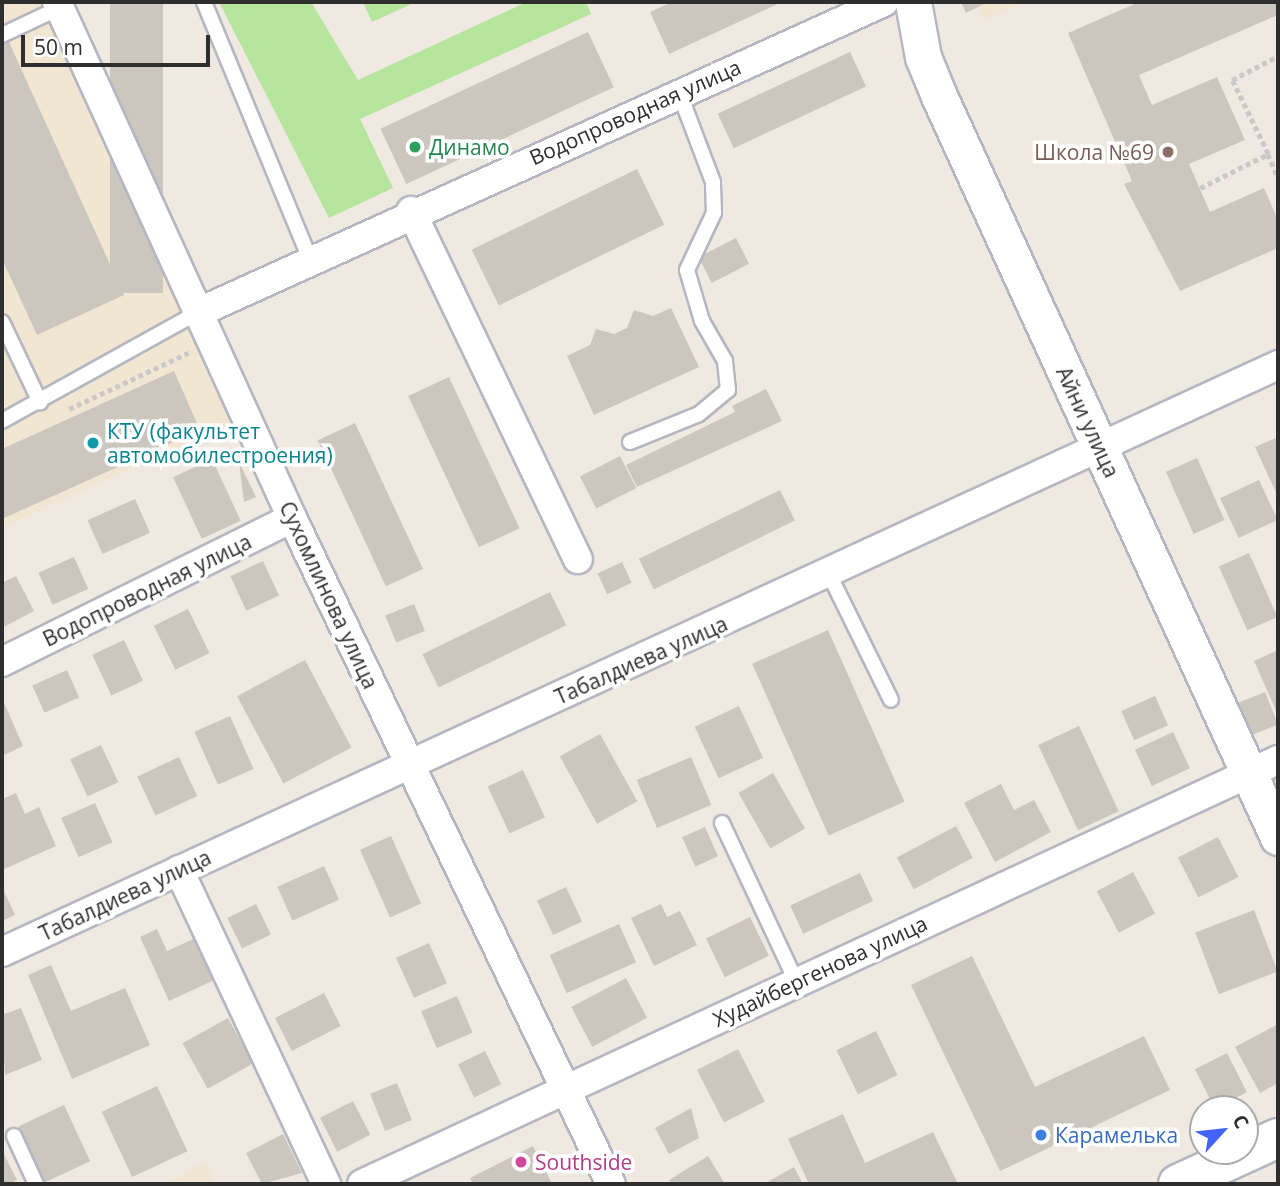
<!DOCTYPE html>
<html>
<head>
<meta charset="utf-8">
<style>
  body { margin:0 }
  #map { position:relative; width:1280px; height:1186px; overflow:hidden; background:#efe9e1; font-family:"Open Sans",sans-serif }
  div>[style] { position:absolute }
  [style*='--x'] { left:calc(var(--x)*1px); top:calc(var(--y)*1px); width:calc(var(--w)*1px); rotate:calc(var(--a)*1deg) }
  .education>* { inset:0; background:#f0e6d1 }
  .green>* { inset:0; background:#b6e59e }
  .building>* { inset:0; background:#cbc7bf; transform-origin:0 0 }
  .path>* { height:4.5px; margin-top:-2.25px; transform-origin:0; background:repeating-linear-gradient(90deg,#c9c9c9 0 5px,transparent 0 8.5px) }
  .roads { filter:drop-shadow(2px 0 #b4b7c1) drop-shadow(-2px 0 #b4b7c1) drop-shadow(0 2px #b4b7c1) drop-shadow(0 -2px #b4b7c1) }
  .service>* { height:14px; margin:-7px; padding:0 7px; transform-origin:7px; border-radius:7px; background:#fff }
  .minor>* { height:28px; margin:-14px; padding:0 14px; transform-origin:14px; border-radius:14px; background:#fff }
  .tertiary>* { height:35px; margin:-17.5px; padding:0 17.5px; transform-origin:17.5px; border-radius:17.5px; background:#fff }
  .secondary>* { height:38px; margin:-19px; padding:0 19px; transform-origin:19px; border-radius:19px; background:#fff }
  .dots>* { width:19px; height:19px; translate:-50% -50%; box-sizing:border-box; border:4px solid #fff; border-radius:50% }
  span { translate:-50% -50%; white-space:nowrap; text-align:center; line-height:1.15; -webkit-text-stroke:7px #fff; paint-order:stroke }
  .street-label { font-size:21px; color:#2e2e2e }
  .leisure-label { font-size:21px; color:#27864d }
  .left { translate:0 -50%; text-align:left }
  .education-label { font-size:21px; color:#785e54 }
  .right { translate:-100% -50%; text-align:right }
  .culture-label { font-size:21px; color:#0d838f }
  .shop-label { font-size:21px; color:#366cbe }
  .hotel-label { font-size:21px; color:#b23c85 }
  .frame { position:absolute; inset:0; border:4px solid #2e2e2e; pointer-events:none }
  .north { position:absolute; left:1189px; top:1095px; width:70px; height:70px; box-sizing:border-box; background:#fff; border:2px solid #ababab; border-radius:50%; rotate:63deg; font-size:19px; font-weight:700; line-height:28px; text-align:center; color:#2e2e2e }
  .north::after { content:''; display:block; margin:auto; width:24px; height:32px; background:#4264fb; clip-path:polygon(50% 0,100% 100%,50% 72%,0 100%) }
  .scale { position:absolute; left:21px; top:35px; width:189px; height:32px; box-sizing:border-box; border:4px solid #2e2e2e; border-top:0; padding-left:9px; font-size:21px; line-height:24px; white-space:nowrap; color:#2e2e2e; -webkit-text-stroke:5px #fff; paint-order:stroke }
</style>
</head>
<body>
<div id="map">
  <div class="education">
    <i style="clip-path:polygon(2px 2px,48px 2px,241px 418px,2px 528px)"></i>
    <i style="clip-path:polygon(976px 2px,1025px 2px,984px 20px)"></i>
    <i style="clip-path:polygon(205px 1162px,216px 1184px,163px 1184px)"></i>
  </div>
  <div class="green">
    <i style="clip-path:polygon(219px 2px,311px 2px,358px 80px,527px 2px,586px 2px,591px 14px,360px 119px,393px 188px,329px 218px)"></i>
    <i style="clip-path:polygon(363px 2px,416px 2px,372px 22px)"></i>
  </div>
  <div class="building">
    <i style="left:110px;top:2px;width:53px;height:291px"></i>
    <i style="clip-path:polygon(672px 2px,782px 2px,669px 54px,650px 12px)"></i>
    <i style="clip-path:polygon(961px 2px,988px 2px,966px 13px)"></i>
    <i style="clip-path:polygon(1139px 2px,1278px 2px,1278px 15px,1139px 75px,1152px 105px,1217px 77px,1245px 140px,1189px 164px,1210px 212px,1264px 188px,1278px 220px,1278px 248px,1180px 291px,1124px 184px,1132px 181px,1068px 33px)"></i>
    <i style="left:588px;top:32px;width:61px;height:229px;rotate:65deg"></i>
    <i style="clip-path:polygon(8px 40px,124px 295px,37px 335px,2px 259px,2px 43px)"></i>
    <i style="left:850px;top:52px;width:38px;height:146px;rotate:65deg"></i>
    <i style="left:637px;top:169px;width:62px;height:184px;rotate:64deg"></i>
    <i style="left:736px;top:238px;width:29px;height:42px;rotate:63deg"></i>
    <i style="clip-path:polygon(671px 308px,699px 367px,594px 415px,567px 356px,590px 345px,596px 329px,614px 334px,627px 328px,634px 310px,653px 316px)"></i>
    <i style="clip-path:polygon(174px 371px,200px 430px,2px 519px,2px 449px)"></i>
    <i style="left:449px;top:377px;width:167px;height:45px;rotate:65deg"></i>
    <i style="clip-path:polygon(766px 389px,782px 421px,637px 487px,626px 465px,735px 412px,732px 406px)"></i>
    <i style="left:355px;top:423px;width:161px;height:41px;rotate:65deg"></i>
    <i style="clip-path:polygon(1278px 437px,1278px 497px,1255px 447px)"></i>
    <i style="left:620px;top:456px;width:36px;height:45px;rotate:63deg"></i>
    <i style="left:1197px;top:458px;width:68px;height:34px;rotate:66deg"></i>
    <i style="left:212px;top:459px;width:68px;height:43px;rotate:65deg"></i>
    <i style="clip-path:polygon(239px 462px,256px 497px,244px 502px)"></i>
    <i style="left:1259px;top:480px;width:44px;height:43px;rotate:65deg"></i>
    <i style="left:780px;top:490px;width:34px;height:157px;rotate:64deg"></i>
    <i style="left:135px;top:499px;width:37px;height:52px;rotate:66deg"></i>
    <i style="left:1249px;top:553px;width:70px;height:33px;rotate:66deg"></i>
    <i style="left:74px;top:557px;width:35px;height:39px;rotate:66deg"></i>
    <i style="left:263px;top:561px;width:38px;height:36px;rotate:65deg"></i>
    <i style="left:622px;top:562px;width:23px;height:27px;rotate:65deg"></i>
    <i style="clip-path:polygon(16px 576px,34px 611px,2px 628px,2px 583px)"></i>
    <i style="left:550px;top:592px;width:37px;height:142px;rotate:64deg"></i>
    <i style="left:414px;top:604px;width:29px;height:31px;rotate:68deg"></i>
    <i style="left:188px;top:609px;width:49px;height:38px;rotate:64deg"></i>
    <i style="left:828px;top:630px;width:188px;height:83px;rotate:66deg"></i>
    <i style="left:124px;top:640px;width:45px;height:35px;rotate:65deg"></i>
    <i style="clip-path:polygon(1278px 650px,1278px 715px,1254px 661px)"></i>
    <i style="left:305px;top:660px;width:99px;height:77px;rotate:62deg"></i>
    <i style="left:67px;top:670px;width:30px;height:38px;rotate:66deg"></i>
    <i style="left:1265px;top:692px;width:35px;height:31px;rotate:68deg"></i>
    <i style="left:1155px;top:696px;width:32px;height:37px;rotate:66deg"></i>
    <i style="clip-path:polygon(2px 698px,23px 746px,2px 756px)"></i>
    <i style="left:739px;top:706px;width:57px;height:49px;rotate:65deg"></i>
    <i style="left:230px;top:716px;width:58px;height:39px;rotate:66deg"></i>
    <i style="left:1079px;top:726px;width:94px;height:45px;rotate:65deg"></i>
    <i style="left:1173px;top:732px;width:40px;height:42px;rotate:65deg"></i>
    <i style="left:600px;top:734px;width:77px;height:46px;rotate:61deg"></i>
    <i style="left:101px;top:745px;width:41px;height:34px;rotate:65deg"></i>
    <i style="left:179px;top:757px;width:43px;height:46px;rotate:65deg"></i>
    <i style="left:691px;top:757px;width:52px;height:59px;rotate:67deg"></i>
    <i style="left:523px;top:770px;width:52px;height:39px;rotate:65deg"></i>
    <i style="left:773px;top:773px;width:64px;height:40px;rotate:60deg"></i>
    <i style="clip-path:polygon(1001px 784px,1014px 810px,1034px 800px,1051px 832px,995px 862px,964px 803px)"></i>
    <i style="clip-path:polygon(16px 793px,25px 814px,39px 807px,56px 846px,2px 870px,2px 799px)"></i>
    <i style="left:95px;top:803px;width:43px;height:37px;rotate:66deg"></i>
    <i style="left:956px;top:826px;width:36px;height:67px;rotate:62deg"></i>
    <i style="left:705px;top:827px;width:32px;height:25px;rotate:66deg"></i>
    <i style="left:391px;top:836px;width:74px;height:34px;rotate:66deg"></i>
    <i style="left:1218px;top:837px;width:45px;height:45px;rotate:63deg"></i>
    <i style="left:324px;top:866px;width:37px;height:51px;rotate:66deg"></i>
    <i style="left:1133px;top:872px;width:47px;height:41px;rotate:62deg"></i>
    <i style="left:860px;top:873px;width:31px;height:77px;rotate:65deg"></i>
    <i style="clip-path:polygon(2px 887px,15px 915px,2px 921px)"></i>
    <i style="left:566px;top:887px;width:38px;height:32px;rotate:65deg"></i>
    <i style="left:256px;top:904px;width:34px;height:32px;rotate:64deg"></i>
    <i style="clip-path:polygon(661px 904px,667px 917px,680px 911px,697px 945px,654px 966px,631px 918px)"></i>
    <i style="left:1254px;top:910px;width:66px;height:63px;rotate:69deg"></i>
    <i style="left:750px;top:917px;width:43px;height:49px;rotate:64deg"></i>
    <i style="left:619px;top:924px;width:42px;height:76px;rotate:66deg"></i>
    <i style="clip-path:polygon(157px 929px,167px 951px,202px 935px,221px 977px,169px 1001px,140px 937px)"></i>
    <i style="left:429px;top:943px;width:44px;height:36px;rotate:66deg"></i>
    <i style="clip-path:polygon(972px 956px,1035px 1087px,1144px 1036px,1170px 1090px,1000px 1171px,911px 985px)"></i>
    <i style="clip-path:polygon(51px 965px,71px 1011px,125px 988px,150px 1045px,72px 1079px,28px 975px)"></i>
    <i style="left:626px;top:978px;width:45px;height:62px;rotate:62deg"></i>
    <i style="left:324px;top:993px;width:37px;height:55px;rotate:63deg"></i>
    <i style="left:457px;top:996px;width:40px;height:39px;rotate:67deg"></i>
    <i style="clip-path:polygon(21px 1008px,42px 1060px,5px 1075px,2px 1015px)"></i>
    <i style="left:228px;top:1018px;width:52px;height:52px;rotate:61deg"></i>
    <i style="clip-path:polygon(1278px 1024px,1278px 1083px,1260px 1093px,1235px 1047px)"></i>
    <i style="left:876px;top:1031px;width:49px;height:44px;rotate:64deg"></i>
    <i style="left:738px;top:1049px;width:59px;height:46px;rotate:63deg"></i>
    <i style="left:485px;top:1051px;width:37px;height:30px;rotate:64deg"></i>
    <i style="left:1227px;top:1053px;width:44px;height:36px;rotate:63deg"></i>
    <i style="left:397px;top:1083px;width:40px;height:29px;rotate:68deg"></i>
    <i style="left:157px;top:1086px;width:72px;height:61px;rotate:65deg"></i>
    <i style="left:353px;top:1101px;width:38px;height:37px;rotate:63deg"></i>
    <i style="left:64px;top:1105px;width:62px;height:50px;rotate:65deg"></i>
    <i style="clip-path:polygon(691px 1108px,699px 1138px,669px 1154px,655px 1128px)"></i>
    <i style="clip-path:polygon(843px 1114px,865px 1163px,933px 1132px,958px 1184px,809px 1184px,788px 1139px)"></i>
    <i style="clip-path:polygon(283px 1134px,302px 1173px,262px 1184px,246px 1153px)"></i>
    <i style="clip-path:polygon(533px 1146px,552px 1184px,473px 1184px,470px 1178px)"></i>
    <i style="clip-path:polygon(2px 1150px,17px 1180px,9px 1184px,2px 1184px)"></i>
    <i style="clip-path:polygon(708px 1156px,725px 1184px,672px 1184px,669px 1180px)"></i>
    <i style="clip-path:polygon(794px 1167px,803px 1184px,764px 1184px)"></i>
  </div>
  <div class="path">
    <i style="--x:1268;--y:154;--w:26;--a:67"></i>
    <i style="--x:1200;--y:188;--w:76;--a:-26.6"></i>
    <i style="--x:1268;--y:154;--w:82;--a:-115.9"></i>
    <i style="--x:1232;--y:80;--w:52;--a:-27.6"></i>
    <i style="--x:69;--y:409;--w:132;--a:-25.2"></i>
  </div>
  <div class="roads">
    <div class="service">
      <i style="--x:204;--y:2;--w:278;--a:67.6"></i>
      <i style="--x:2;--y:35;--w:63;--a:-25.3"></i>
      <i style="--x:2;--y:322;--w:89;--a:64.6"></i>
      <i style="--x:2;--y:421;--w:223;--a:-29"></i>
      <i style="--x:630;--y:442;--w:74;--a:-22.1"></i>
      <i style="--x:699;--y:414;--w:38;--a:-40"></i>
      <i style="--x:728;--y:390;--w:29;--a:-96"></i>
      <i style="--x:725;--y:361;--w:46;--a:-119.9"></i>
      <i style="--x:702;--y:321;--w:53;--a:-106.4"></i>
      <i style="--x:687;--y:270;--w:63;--a:-64.7"></i>
      <i style="--x:714;--y:213;--w:31;--a:-92"></i>
      <i style="--x:713;--y:182;--w:96;--a:-110.7"></i>
      <i style="--x:829;--y:574;--w:140;--a:63.8"></i>
      <i style="--x:722;--y:823;--w:172;--a:64.9"></i>
      <i style="--x:14;--y:1136;--w:53;--a:65.4"></i>
    </div>
    <div class="minor">
      <i style="--x:57;--y:2;--w:567;--a:65.51"></i>
      <i style="--x:292;--y:518;--w:738;--a:64.41"></i>
      <i style="--x:411;--y:211;--w:386;--a:64.4"></i>
      <i style="--x:197;--y:313;--w:754;--a:-24.36"></i>
      <i style="--x:2;--y:662;--w:324;--a:-26.4"></i>
      <i style="--x:179;--y:870;--w:347;--a:64.9"></i>
      <i style="--x:2;--y:952;--w:1405;--a:-24.7"></i>
      <i style="--x:362;--y:1184;--w:1009;--a:-24.84"></i>
    </div>
    <div class="tertiary">
      <i style="--x:913;--y:2;--w:56;--a:79.7"></i>
      <i style="--x:923;--y:57;--w:42;--a:67.7"></i>
      <i style="--x:939;--y:96;--w:815;--a:65.42"></i>
    </div>
    <div class="secondary">
      <i style="--x:1178;--y:1184;--w:110;--a:-24.7"></i>
    </div>
  </div>
  <div class="dots">
    <i style="left:415px;top:147px;background:#2e9e5b"></i>
    <i style="left:1168px;top:152px;background:#8d6e63"></i>
    <i style="left:93px;top:443px;background:#0f9aa8"></i>
    <i style="left:1041px;top:1135px;background:#3f7fe0"></i>
    <i style="left:521px;top:1162px;background:#d1479c"></i>
  </div>
  <div class="street-label">
    <span style="left:635px;top:112px;rotate:-24deg">Водопроводная улица</span>
    <span style="left:1088px;top:422px;rotate:65deg">Айни улица</span>
    <span style="left:147px;top:590px;rotate:-26deg">Водопроводная улица</span>
    <span style="left:329px;top:595px;rotate:65deg">Сухомлинова улица</span>
    <span style="left:641px;top:660px;rotate:-24deg">Табалдиева улица</span>
    <span style="left:125px;top:895px;rotate:-25deg">Табалдиева улица</span>
    <span style="left:820px;top:971px;rotate:-25deg">Худайбергенова улица</span>
  </div>
  <div class="leisure-label">
    <span class="left" style="left:429px;top:147px">Динамо</span>
  </div>
  <div class="education-label">
    <span class="right" style="left:1154px;top:152px">Школа №69</span>
  </div>
  <div class="culture-label">
    <span class="left" style="left:107px;top:443px">КТУ (факультет<br>автомобилестроения)</span>
  </div>
  <div class="shop-label">
    <span class="left" style="left:1055px;top:1135px">Карамелька</span>
  </div>
  <div class="hotel-label">
    <span class="left" style="left:535px;top:1162px">Southside</span>
  </div>
  <div class="frame"></div>
  <div class="north">С</div>
  <div class="scale">50 m</div>
</div>
</body>
</html>
